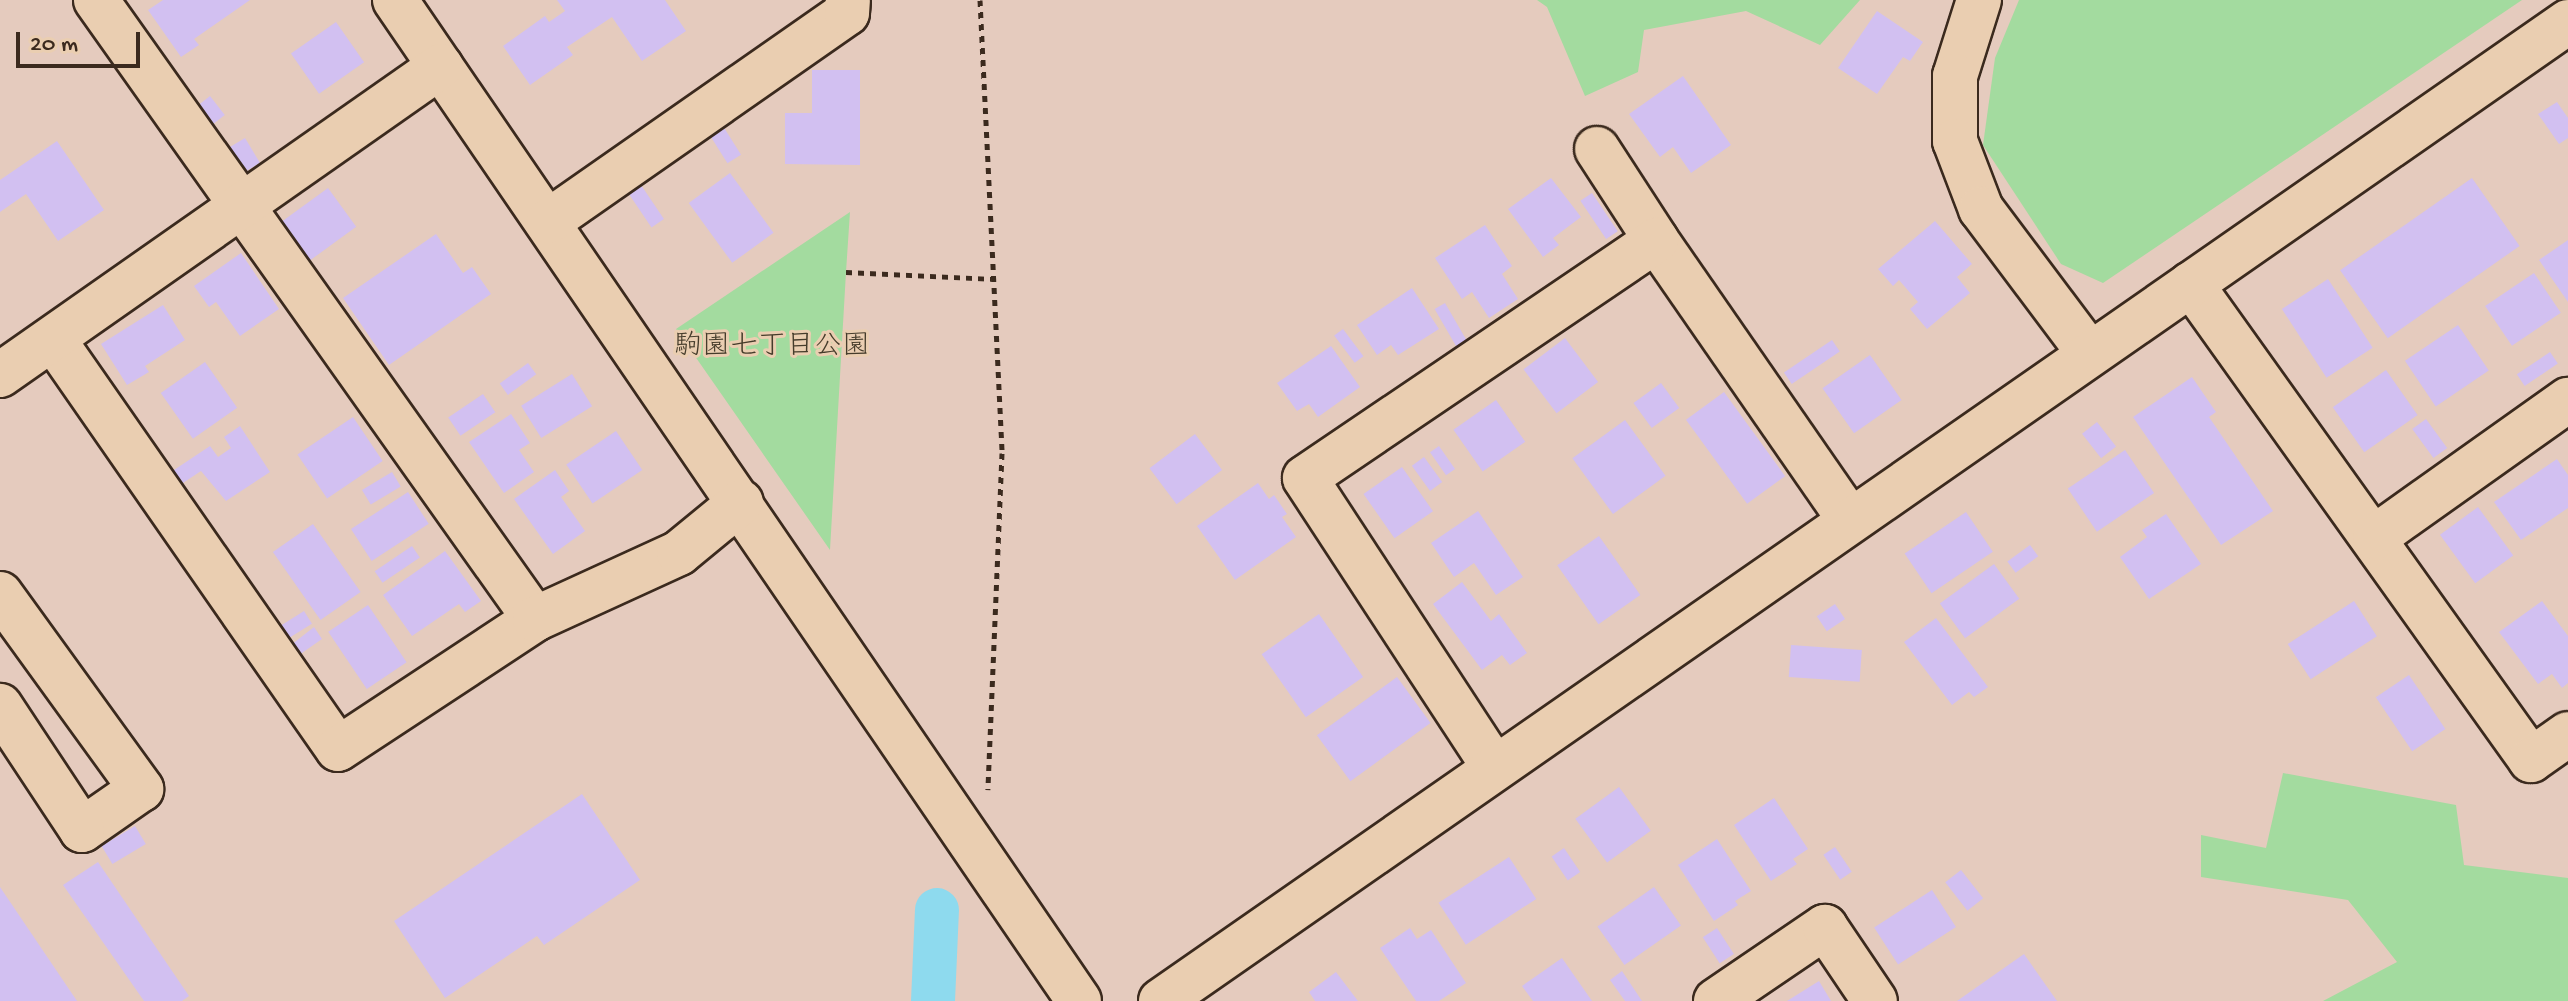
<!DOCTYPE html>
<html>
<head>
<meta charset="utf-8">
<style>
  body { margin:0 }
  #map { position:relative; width:2568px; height:1001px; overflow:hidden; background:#e5cbbe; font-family:"Gochi Hand","Klee One",sans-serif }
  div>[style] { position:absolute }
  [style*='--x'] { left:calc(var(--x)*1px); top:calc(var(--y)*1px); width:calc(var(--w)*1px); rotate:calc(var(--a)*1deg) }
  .green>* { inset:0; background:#a3db9f }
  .canal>* { height:44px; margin:-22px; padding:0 22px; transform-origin:22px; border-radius:22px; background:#8edaee }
  .building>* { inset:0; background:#d2c0f1; transform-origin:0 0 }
  .path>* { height:5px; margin-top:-2.5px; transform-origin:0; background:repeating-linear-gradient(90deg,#3b2a1e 0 6px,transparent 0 12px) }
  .roads { filter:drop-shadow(2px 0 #3b2a1e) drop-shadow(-2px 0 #3b2a1e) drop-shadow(0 2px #3b2a1e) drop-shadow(0 -2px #3b2a1e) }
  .minor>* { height:44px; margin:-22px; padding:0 22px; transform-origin:22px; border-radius:22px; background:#eaceb1 }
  span { translate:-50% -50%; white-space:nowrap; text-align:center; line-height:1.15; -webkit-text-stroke:6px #eaceb1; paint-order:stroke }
  .park-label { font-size:28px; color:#453c2b }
  .scale { position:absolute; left:16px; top:32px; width:124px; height:36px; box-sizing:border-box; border:4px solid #3b2a1e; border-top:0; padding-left:10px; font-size:24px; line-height:28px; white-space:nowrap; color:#3b2a1e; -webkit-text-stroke:6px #eaceb1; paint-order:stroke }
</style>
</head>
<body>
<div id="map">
  <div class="green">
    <i style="clip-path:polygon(1537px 0,1860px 0,1820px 45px,1746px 11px,1644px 30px,1638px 72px,1585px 96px,1547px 7px)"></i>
    <i style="clip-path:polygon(2019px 0,2522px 0,2103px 283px,2061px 264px,1983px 145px,1995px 58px)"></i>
    <i style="clip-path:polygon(850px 212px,846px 272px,830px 550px,676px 329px)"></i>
    <i style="clip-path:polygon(2283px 773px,2456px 805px,2464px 865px,2568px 878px,2568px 1001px,2323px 1001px,2397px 962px,2348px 900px,2201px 877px,2201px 835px,2266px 848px)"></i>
  </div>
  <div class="canal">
    <i style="--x:933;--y:1001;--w:91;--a:-87.5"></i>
  </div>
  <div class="building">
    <i style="clip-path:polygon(163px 0,250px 0,194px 39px,199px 45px,181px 57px,148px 10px)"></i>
    <i style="clip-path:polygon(557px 0,665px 0,686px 31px,642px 61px,612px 17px,567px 47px,573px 55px,530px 85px,503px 46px,545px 16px,549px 22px,565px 11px)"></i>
    <i style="clip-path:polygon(1877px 11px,1923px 42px,1910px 61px,1903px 57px,1877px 94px,1838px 68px)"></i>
    <i style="left:336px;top:22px;width:49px;height:55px;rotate:55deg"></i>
    <i style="clip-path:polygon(812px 70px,860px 70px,860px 165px,785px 164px,785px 113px,812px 113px)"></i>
    <i style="clip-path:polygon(1683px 76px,1731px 145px,1691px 173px,1673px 147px,1660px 157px,1629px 114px)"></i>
    <i style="left:210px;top:96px;width:24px;height:15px;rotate:52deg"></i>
    <i style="clip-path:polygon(2557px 102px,2568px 118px,2568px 138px,2559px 144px,2538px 114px)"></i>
    <i style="left:723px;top:126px;width:34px;height:16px;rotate:58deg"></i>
    <i style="left:245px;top:138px;width:29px;height:20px;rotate:59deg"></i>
    <i style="clip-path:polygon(57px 141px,104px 210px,58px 241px,26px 194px,0 212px,0 180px)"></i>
    <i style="left:730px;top:173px;width:74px;height:51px;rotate:54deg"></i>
    <i style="clip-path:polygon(1551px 178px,1581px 217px,1553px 238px,1559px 245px,1543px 257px,1508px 209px)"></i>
    <i style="left:2472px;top:178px;width:83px;height:161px;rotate:55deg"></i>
    <i style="left:641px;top:185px;width:41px;height:15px;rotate:56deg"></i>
    <i style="left:328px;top:188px;width:48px;height:57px;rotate:54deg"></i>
    <i style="left:1592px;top:193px;width:46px;height:14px;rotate:56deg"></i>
    <i style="clip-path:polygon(1935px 221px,1972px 264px,1957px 277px,1970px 293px,1927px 329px,1910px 309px,1918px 302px,1899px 280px,1893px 286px,1878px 269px)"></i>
    <i style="clip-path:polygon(1485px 225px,1512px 266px,1502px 274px,1518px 299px,1489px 318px,1472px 292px,1462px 299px,1435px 258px)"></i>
    <i style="clip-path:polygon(436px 234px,463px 273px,472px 267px,491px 294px,389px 365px,343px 298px)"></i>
    <i style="clip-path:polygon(2568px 240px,2568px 302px,2539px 260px)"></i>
    <i style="clip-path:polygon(241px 253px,279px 309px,240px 336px,216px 302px,209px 307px,194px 286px)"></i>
    <i style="left:2534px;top:273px;width:48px;height:59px;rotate:56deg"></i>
    <i style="left:2328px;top:279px;width:82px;height:55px;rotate:57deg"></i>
    <i style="clip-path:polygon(1412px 288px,1439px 329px,1398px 355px,1391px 345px,1377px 355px,1357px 325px)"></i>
    <i style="left:1445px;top:303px;width:46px;height:12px;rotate:60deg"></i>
    <i style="clip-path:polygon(163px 305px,185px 340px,145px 366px,149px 372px,127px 385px,101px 344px)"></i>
    <i style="left:2458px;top:325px;width:55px;height:64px;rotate:56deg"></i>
    <i style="left:1343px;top:329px;width:34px;height:11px;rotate:53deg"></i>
    <i style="left:1565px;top:338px;width:55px;height:52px;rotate:53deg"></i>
    <i style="left:1832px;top:340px;width:14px;height:58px;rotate:56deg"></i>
    <i style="clip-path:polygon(1331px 346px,1360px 387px,1318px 417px,1309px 404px,1297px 411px,1277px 383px)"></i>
    <i style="left:2550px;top:352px;width:14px;height:40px;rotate:56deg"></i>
    <i style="left:1870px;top:355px;width:55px;height:58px;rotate:55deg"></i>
    <i style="left:205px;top:362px;width:56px;height:54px;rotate:55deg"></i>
    <i style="left:528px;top:363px;width:14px;height:35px;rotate:54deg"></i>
    <i style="left:2386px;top:370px;width:55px;height:65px;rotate:55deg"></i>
    <i style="left:572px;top:374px;width:38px;height:60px;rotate:58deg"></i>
    <i style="clip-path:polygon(2192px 377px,2216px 412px,2209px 417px,2273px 511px,2221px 545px,2133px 417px)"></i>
    <i style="left:1661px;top:383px;width:31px;height:34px;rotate:54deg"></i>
    <i style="left:1724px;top:392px;width:104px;height:47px;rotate:54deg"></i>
    <i style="left:483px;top:394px;width:22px;height:42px;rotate:56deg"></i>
    <i style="left:1496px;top:400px;width:51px;height:52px;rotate:55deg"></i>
    <i style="clip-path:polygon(511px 414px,530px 443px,519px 450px,534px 472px,504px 493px,469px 442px)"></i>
    <i style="left:353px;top:417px;width:53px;height:67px;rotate:56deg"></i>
    <i style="left:2426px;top:419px;width:36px;height:17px;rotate:54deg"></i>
    <i style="left:1625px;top:420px;width:69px;height:65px;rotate:54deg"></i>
    <i style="left:2097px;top:422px;width:31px;height:19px;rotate:52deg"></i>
    <i style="clip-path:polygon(240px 426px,270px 472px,226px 501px,201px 471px,177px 487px,168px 474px,210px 446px,218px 457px,231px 448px,224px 437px)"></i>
    <i style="left:616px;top:431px;width:47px;height:60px;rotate:56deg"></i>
    <i style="left:1195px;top:434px;width:45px;height:57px;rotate:53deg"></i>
    <i style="left:1439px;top:446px;width:28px;height:11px;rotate:55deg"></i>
    <i style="left:2125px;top:450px;width:52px;height:69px;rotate:56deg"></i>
    <i style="left:1424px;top:457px;width:31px;height:15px;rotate:54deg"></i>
    <i style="clip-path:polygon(2557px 459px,2568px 475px,2568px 508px,2521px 540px,2494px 502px)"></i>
    <i style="left:1402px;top:467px;width:54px;height:47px;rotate:55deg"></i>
    <i style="clip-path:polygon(555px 470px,569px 491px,561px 497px,585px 531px,553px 554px,514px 499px)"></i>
    <i style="left:392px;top:472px;width:17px;height:35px;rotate:59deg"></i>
    <i style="clip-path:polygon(1258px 483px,1269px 499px,1274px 495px,1287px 514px,1282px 517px,1296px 537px,1235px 580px,1197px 526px)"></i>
    <i style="left:408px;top:492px;width:38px;height:68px;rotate:57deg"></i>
    <i style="left:2478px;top:507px;width:60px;height:47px;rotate:54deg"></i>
    <i style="clip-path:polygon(1478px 511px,1523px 577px,1496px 595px,1474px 563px,1454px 577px,1431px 543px)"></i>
    <i style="left:1966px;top:512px;width:48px;height:74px;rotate:56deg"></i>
    <i style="clip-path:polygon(2166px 514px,2201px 564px,2149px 599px,2120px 557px,2147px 537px,2142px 530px)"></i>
    <i style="left:313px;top:524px;width:83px;height:49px;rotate:55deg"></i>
    <i style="left:1599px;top:536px;width:72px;height:51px;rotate:55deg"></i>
    <i style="left:2030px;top:545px;width:14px;height:28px;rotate:54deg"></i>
    <i style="left:412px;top:546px;width:14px;height:45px;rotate:56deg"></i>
    <i style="clip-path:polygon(445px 551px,481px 601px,465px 612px,459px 604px,412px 636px,383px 595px)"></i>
    <i style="left:1994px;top:564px;width:43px;height:67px;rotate:54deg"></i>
    <i style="clip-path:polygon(1462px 582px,1491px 621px,1499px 614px,1527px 653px,1510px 665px,1502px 655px,1482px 670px,1433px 604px)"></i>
    <i style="left:2354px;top:601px;width:42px;height:79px;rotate:57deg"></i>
    <i style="clip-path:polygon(2542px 601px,2568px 636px,2568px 683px,2562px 688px,2552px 674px,2538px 684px,2499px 632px)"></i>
    <i style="left:1835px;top:604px;width:18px;height:22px;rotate:56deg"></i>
    <i style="left:368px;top:605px;width:69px;height:48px;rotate:56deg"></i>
    <i style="left:304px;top:611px;width:15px;height:30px;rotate:58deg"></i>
    <i style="left:1319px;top:614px;width:77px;height:70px;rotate:55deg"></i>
    <i style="clip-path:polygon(1936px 618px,1988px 687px,1974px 697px,1969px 692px,1952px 705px,1904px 642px)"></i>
    <i style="clip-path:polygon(314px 627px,322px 639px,299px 655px,291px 645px)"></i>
    <i style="left:1791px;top:645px;width:71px;height:32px;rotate:4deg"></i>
    <i style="left:2409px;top:675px;width:65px;height:40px;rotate:56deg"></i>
    <i style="left:1397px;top:677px;width:57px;height:99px;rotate:54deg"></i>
    <i style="left:1619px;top:787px;width:54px;height:54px;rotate:54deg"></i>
    <i style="clip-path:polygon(582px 794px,640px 880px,544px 945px,537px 936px,445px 998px,394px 921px)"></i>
    <i style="clip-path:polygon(1774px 798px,1808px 849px,1793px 859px,1797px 864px,1771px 881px,1734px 825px)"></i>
    <i style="left:135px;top:826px;width:21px;height:39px;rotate:59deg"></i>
    <i style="clip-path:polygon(1717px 839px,1751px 891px,1735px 901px,1738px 905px,1714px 921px,1678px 865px)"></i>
    <i style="left:1835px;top:847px;width:30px;height:14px;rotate:56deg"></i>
    <i style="left:1564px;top:848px;width:29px;height:15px;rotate:56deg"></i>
    <i style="left:1509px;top:857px;width:50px;height:84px;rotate:57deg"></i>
    <i style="clip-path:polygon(98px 862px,189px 996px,182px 1001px,144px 1001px,63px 885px)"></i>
    <i style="left:1961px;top:870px;width:36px;height:20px;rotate:52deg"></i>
    <i style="clip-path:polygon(0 887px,77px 1001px,0 1001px)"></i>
    <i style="left:1654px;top:887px;width:47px;height:69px;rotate:55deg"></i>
    <i style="left:1932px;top:890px;width:44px;height:69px;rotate:57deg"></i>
    <i style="clip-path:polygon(1410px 928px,1417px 939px,1431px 930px,1466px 983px,1439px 1001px,1416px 1001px,1380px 948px)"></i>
    <i style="left:1717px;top:928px;width:31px;height:17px;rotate:57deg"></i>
    <i style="clip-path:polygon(2024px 954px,2057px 1001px,1957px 1001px)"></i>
    <i style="clip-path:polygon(1562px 958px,1592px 1001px,1533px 1001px,1522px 986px)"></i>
    <i style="clip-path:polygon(1622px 971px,1642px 1001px,1625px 1001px,1610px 980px)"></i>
    <i style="clip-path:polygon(1336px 972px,1358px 1001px,1315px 1001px,1309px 992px)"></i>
    <i style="clip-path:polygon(1819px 981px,1831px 1001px,1787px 1001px)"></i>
  </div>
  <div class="path">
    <i style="--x:980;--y:0;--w:454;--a:87.2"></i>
    <i style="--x:1002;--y:453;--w:337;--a:92.4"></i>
    <i style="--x:846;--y:272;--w:146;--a:2.7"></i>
  </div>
  <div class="roads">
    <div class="minor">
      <i style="--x:96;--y:0;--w:759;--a:54.66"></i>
      <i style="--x:395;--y:0;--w:1212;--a:55.65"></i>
      <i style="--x:1979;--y:0;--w:80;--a:107.5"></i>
      <i style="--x:1955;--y:76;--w:65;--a:90"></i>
      <i style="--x:1955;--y:141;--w:73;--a:69.1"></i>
      <i style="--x:1981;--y:209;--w:180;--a:53.1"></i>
      <i style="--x:1597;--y:149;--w:108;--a:57"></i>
      <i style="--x:1656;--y:240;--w:339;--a:55.3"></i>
      <i style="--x:549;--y:221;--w:363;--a:-34.9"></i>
      <i style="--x:847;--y:13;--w:13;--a:-86"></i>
      <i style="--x:2191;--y:284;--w:585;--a:54.46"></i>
      <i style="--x:2531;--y:760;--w:45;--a:-35.1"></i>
      <i style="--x:53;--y:339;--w:499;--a:55.2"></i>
      <i style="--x:338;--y:749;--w:236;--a:-33.4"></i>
      <i style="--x:535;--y:619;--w:158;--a:-24.6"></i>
      <i style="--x:679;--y:553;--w:80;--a:-39.4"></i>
      <i style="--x:0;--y:375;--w:538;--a:-35.02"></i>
      <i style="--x:2375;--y:537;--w:237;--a:-35.4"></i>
      <i style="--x:0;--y:594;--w:241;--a:54.1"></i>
      <i style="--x:141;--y:789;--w:72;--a:145.2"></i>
      <i style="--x:82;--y:830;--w:149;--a:-123.5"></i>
      <i style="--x:1494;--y:767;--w:345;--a:-123.2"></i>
      <i style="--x:1305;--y:478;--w:424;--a:-34.1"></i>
      <i style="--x:1161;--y:1001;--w:1714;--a:-34.83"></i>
      <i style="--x:1716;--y:1001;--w:132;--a:-34.2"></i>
      <i style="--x:1825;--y:927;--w:89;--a:56"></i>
    </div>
  </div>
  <div class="park-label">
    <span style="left:772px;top:348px">駒園七丁目公園</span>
  </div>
  <div class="scale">20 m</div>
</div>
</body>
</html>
